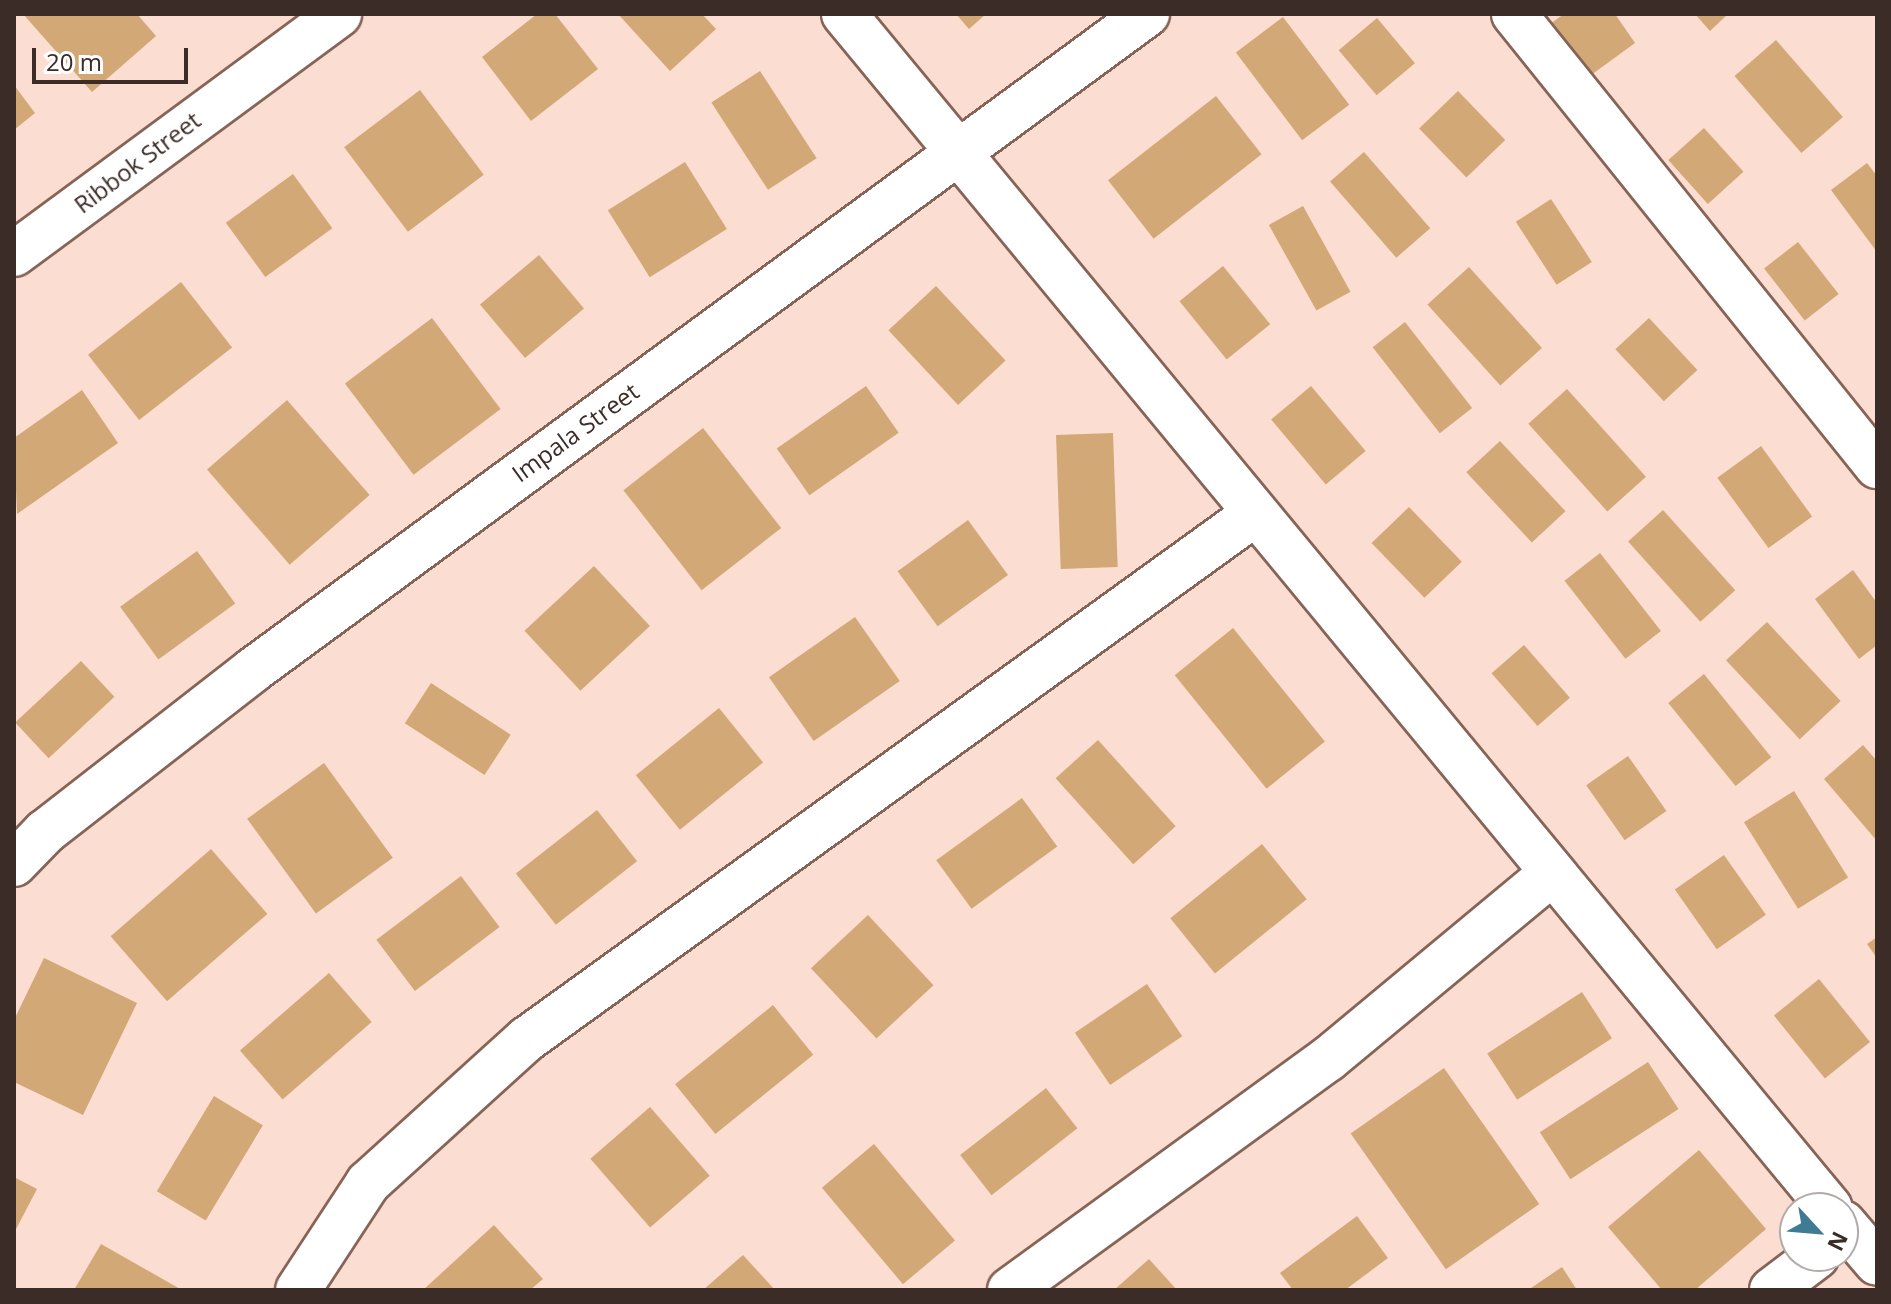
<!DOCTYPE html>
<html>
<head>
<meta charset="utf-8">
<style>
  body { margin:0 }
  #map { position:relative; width:1891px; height:1304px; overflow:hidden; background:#fcddd1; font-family:"Open Sans",sans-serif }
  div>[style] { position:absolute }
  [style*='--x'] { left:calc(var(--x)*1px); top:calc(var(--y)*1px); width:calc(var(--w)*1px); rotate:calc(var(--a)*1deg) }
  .building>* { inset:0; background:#d2a877; transform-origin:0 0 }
  .roads { filter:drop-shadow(2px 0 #866457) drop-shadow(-2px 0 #866457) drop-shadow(0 2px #866457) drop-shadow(0 -2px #866457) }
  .minor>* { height:44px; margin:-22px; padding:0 22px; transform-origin:22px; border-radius:22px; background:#fff }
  span { translate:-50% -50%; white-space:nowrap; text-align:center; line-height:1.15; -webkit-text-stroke:6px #fff; paint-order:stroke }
  .street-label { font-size:24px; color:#3b2c27 }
  .frame { position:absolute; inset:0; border:16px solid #3b2c27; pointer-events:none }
  .north { position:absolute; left:1779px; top:1192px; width:80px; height:80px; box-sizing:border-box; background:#fff; border:2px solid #b1aba9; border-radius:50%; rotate:116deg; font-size:22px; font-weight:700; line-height:32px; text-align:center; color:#3b2c27 }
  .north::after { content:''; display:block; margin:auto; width:28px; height:36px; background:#3f7b92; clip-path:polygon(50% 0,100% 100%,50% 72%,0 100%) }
  .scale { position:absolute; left:32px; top:48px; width:156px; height:36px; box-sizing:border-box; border:4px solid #3b2c27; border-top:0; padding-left:10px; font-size:24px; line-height:28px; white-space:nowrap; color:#3b2c27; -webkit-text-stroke:6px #fff; paint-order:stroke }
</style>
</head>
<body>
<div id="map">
  <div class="building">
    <i style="clip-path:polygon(23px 14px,137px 14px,156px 36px,92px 92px)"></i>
    <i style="clip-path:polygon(537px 14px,555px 14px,598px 69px,531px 121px,482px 57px)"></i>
    <i style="clip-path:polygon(618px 14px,702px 14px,716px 29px,670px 71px)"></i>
    <i style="clip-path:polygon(956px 14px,986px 14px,969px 29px)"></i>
    <i style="clip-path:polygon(1564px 14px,1615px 14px,1635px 43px,1587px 78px,1550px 24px)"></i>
    <i style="clip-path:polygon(1695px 14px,1728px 14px,1710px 31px)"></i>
    <i style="left:1283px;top:17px;width:110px;height:59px;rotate:53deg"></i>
    <i style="left:1377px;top:18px;width:59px;height:50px;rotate:50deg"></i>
    <i style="left:1776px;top:40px;width:102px;height:55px;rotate:49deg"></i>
    <i style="left:760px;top:71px;width:104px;height:58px;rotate:57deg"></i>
    <i style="clip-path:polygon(14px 85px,35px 113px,14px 130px)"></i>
    <i style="left:420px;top:90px;width:106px;height:95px;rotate:53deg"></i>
    <i style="left:1458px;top:91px;width:68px;height:54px;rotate:46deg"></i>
    <i style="left:1216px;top:96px;width:74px;height:137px;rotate:52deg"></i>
    <i style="left:1704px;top:128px;width:59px;height:48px;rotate:48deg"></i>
    <i style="left:1364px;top:152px;width:101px;height:45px;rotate:49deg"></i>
    <i style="left:685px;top:162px;width:79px;height:91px;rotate:58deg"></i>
    <i style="clip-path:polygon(1867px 163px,1877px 176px,1877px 252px,1831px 190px)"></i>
    <i style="left:293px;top:174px;width:67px;height:83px;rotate:54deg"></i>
    <i style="left:1551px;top:199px;width:75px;height:42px;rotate:57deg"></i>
    <i style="left:1303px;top:206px;width:98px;height:39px;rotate:61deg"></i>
    <i style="left:1798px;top:242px;width:66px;height:43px;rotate:52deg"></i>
    <i style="left:539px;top:255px;width:70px;height:77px;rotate:50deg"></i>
    <i style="left:1223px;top:266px;width:75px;height:56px;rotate:51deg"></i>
    <i style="left:1469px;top:267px;width:109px;height:56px;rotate:48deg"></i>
    <i style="left:181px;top:282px;width:83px;height:118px;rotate:52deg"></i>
    <i style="left:936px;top:286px;width:102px;height:65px;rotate:47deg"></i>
    <i style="left:432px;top:318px;width:114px;height:109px;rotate:53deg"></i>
    <i style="left:1649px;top:318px;width:71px;height:46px;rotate:47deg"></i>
    <i style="left:1405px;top:322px;width:109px;height:41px;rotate:52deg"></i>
    <i style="left:866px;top:386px;width:57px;height:109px;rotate:55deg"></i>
    <i style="left:1311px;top:386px;width:85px;height:52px;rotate:50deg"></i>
    <i style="left:1567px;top:389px;width:118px;height:52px;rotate:48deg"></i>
    <i style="clip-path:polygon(82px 390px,118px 443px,17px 514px,14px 438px)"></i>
    <i style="left:287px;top:400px;width:126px;height:106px;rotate:49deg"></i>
    <i style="left:703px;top:428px;width:127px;height:101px;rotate:52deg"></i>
    <i style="left:1113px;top:433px;width:134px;height:57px;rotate:88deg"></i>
    <i style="left:1500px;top:441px;width:96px;height:46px;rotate:47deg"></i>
    <i style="left:1761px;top:446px;width:87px;height:54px;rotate:54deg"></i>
    <i style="left:1409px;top:507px;width:76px;height:52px;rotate:46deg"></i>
    <i style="left:1663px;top:510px;width:108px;height:47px;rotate:48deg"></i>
    <i style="left:968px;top:520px;width:68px;height:87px;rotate:54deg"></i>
    <i style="left:197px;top:551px;width:65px;height:95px;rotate:54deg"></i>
    <i style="left:1600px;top:553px;width:99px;height:45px;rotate:52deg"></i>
    <i style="left:594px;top:566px;width:82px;height:95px;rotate:47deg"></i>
    <i style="clip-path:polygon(1853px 570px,1877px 603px,1877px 645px,1859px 659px,1815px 599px)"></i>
    <i style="left:855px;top:617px;width:78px;height:105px;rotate:55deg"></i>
    <i style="left:1767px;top:622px;width:108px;height:56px;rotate:47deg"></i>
    <i style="left:1233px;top:628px;width:146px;height:75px;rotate:51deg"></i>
    <i style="left:1524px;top:645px;width:70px;height:43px;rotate:49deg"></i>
    <i style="left:81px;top:661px;width:49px;height:90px;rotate:47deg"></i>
    <i style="left:1704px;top:674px;width:107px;height:46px;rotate:51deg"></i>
    <i style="left:431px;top:683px;width:95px;height:48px;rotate:33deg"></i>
    <i style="left:719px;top:708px;width:70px;height:107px;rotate:51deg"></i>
    <i style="left:1098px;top:740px;width:116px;height:57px;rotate:48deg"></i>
    <i style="clip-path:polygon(1863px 745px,1877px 761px,1877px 841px,1824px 779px)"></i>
    <i style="left:1628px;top:756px;width:67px;height:51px;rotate:55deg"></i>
    <i style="left:324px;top:763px;width:117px;height:95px;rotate:54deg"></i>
    <i style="left:1794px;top:791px;width:102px;height:59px;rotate:58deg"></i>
    <i style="left:1022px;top:798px;width:60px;height:106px;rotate:54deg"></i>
    <i style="left:597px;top:810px;width:65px;height:103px;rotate:52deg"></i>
    <i style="left:1262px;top:844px;width:71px;height:118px;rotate:51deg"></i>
    <i style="left:211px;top:849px;width:86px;height:133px;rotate:49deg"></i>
    <i style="left:1724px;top:855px;width:73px;height:60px;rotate:55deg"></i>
    <i style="left:461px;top:876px;width:64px;height:106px;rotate:53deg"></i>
    <i style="left:868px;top:915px;width:96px;height:78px;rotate:47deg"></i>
    <i style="clip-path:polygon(1877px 937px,1877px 958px,1867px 944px)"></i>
    <i style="clip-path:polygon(44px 958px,137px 1003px,83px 1115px,14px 1082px,14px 1020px)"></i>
    <i style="left:329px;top:973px;width:65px;height:118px;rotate:49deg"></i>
    <i style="left:1819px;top:979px;width:81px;height:58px;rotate:51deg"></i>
    <i style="left:1147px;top:984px;width:63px;height:87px;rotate:56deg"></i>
    <i style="left:1582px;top:992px;width:55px;height:113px;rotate:57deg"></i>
    <i style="left:773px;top:1005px;width:64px;height:126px;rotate:51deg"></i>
    <i style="left:1648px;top:1062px;width:56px;height:129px;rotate:57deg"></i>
    <i style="left:1444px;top:1068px;width:166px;height:114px;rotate:55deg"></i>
    <i style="left:1046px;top:1088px;width:51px;height:109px;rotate:52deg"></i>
    <i style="left:214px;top:1096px;width:57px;height:111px;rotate:31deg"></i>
    <i style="left:650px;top:1107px;width:91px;height:79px;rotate:49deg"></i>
    <i style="left:874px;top:1144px;width:126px;height:68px;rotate:50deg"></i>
    <i style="clip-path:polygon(1699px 1150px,1766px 1229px,1695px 1290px,1662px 1290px,1608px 1227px)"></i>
    <i style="clip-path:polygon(14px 1177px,37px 1189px,14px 1233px)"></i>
    <i style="clip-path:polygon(1357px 1216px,1388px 1258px,1345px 1290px,1293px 1290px,1280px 1273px)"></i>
    <i style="clip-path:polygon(494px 1225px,543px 1279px,530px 1290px,423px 1290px)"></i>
    <i style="clip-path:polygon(101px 1244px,182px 1290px,74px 1290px)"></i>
    <i style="clip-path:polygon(743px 1255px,775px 1290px,703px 1290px)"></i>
    <i style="clip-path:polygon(1149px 1259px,1177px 1290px,1114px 1290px)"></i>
    <i style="clip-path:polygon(1562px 1267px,1577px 1290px,1528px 1290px)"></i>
  </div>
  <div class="roads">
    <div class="minor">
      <i style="--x:844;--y:14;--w:1548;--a:50.45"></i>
      <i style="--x:1514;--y:14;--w:580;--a:51.23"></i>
      <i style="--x:14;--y:254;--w:404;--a:-36.4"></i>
      <i style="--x:14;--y:864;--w:45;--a:-45.9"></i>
      <i style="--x:45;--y:832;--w:264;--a:-37.9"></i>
      <i style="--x:253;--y:670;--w:1109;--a:-36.27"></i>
      <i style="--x:1843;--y:1223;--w:52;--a:49.6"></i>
      <i style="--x:298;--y:1290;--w:128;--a:-56.8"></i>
      <i style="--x:368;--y:1183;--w:215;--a:-42.2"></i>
      <i style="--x:527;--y:1039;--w:895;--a:-35.82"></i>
      <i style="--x:1010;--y:1290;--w:393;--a:-36"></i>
      <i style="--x:1328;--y:1059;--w:288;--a:-39.7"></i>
      <i style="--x:1772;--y:1290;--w:56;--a:-37.1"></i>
    </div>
  </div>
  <div class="street-label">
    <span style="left:137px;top:162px;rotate:-37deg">Ribbok Street</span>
    <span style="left:575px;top:432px;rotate:-36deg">Impala Street</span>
  </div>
  <div class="frame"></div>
  <div class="north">N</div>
  <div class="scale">20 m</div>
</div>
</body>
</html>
